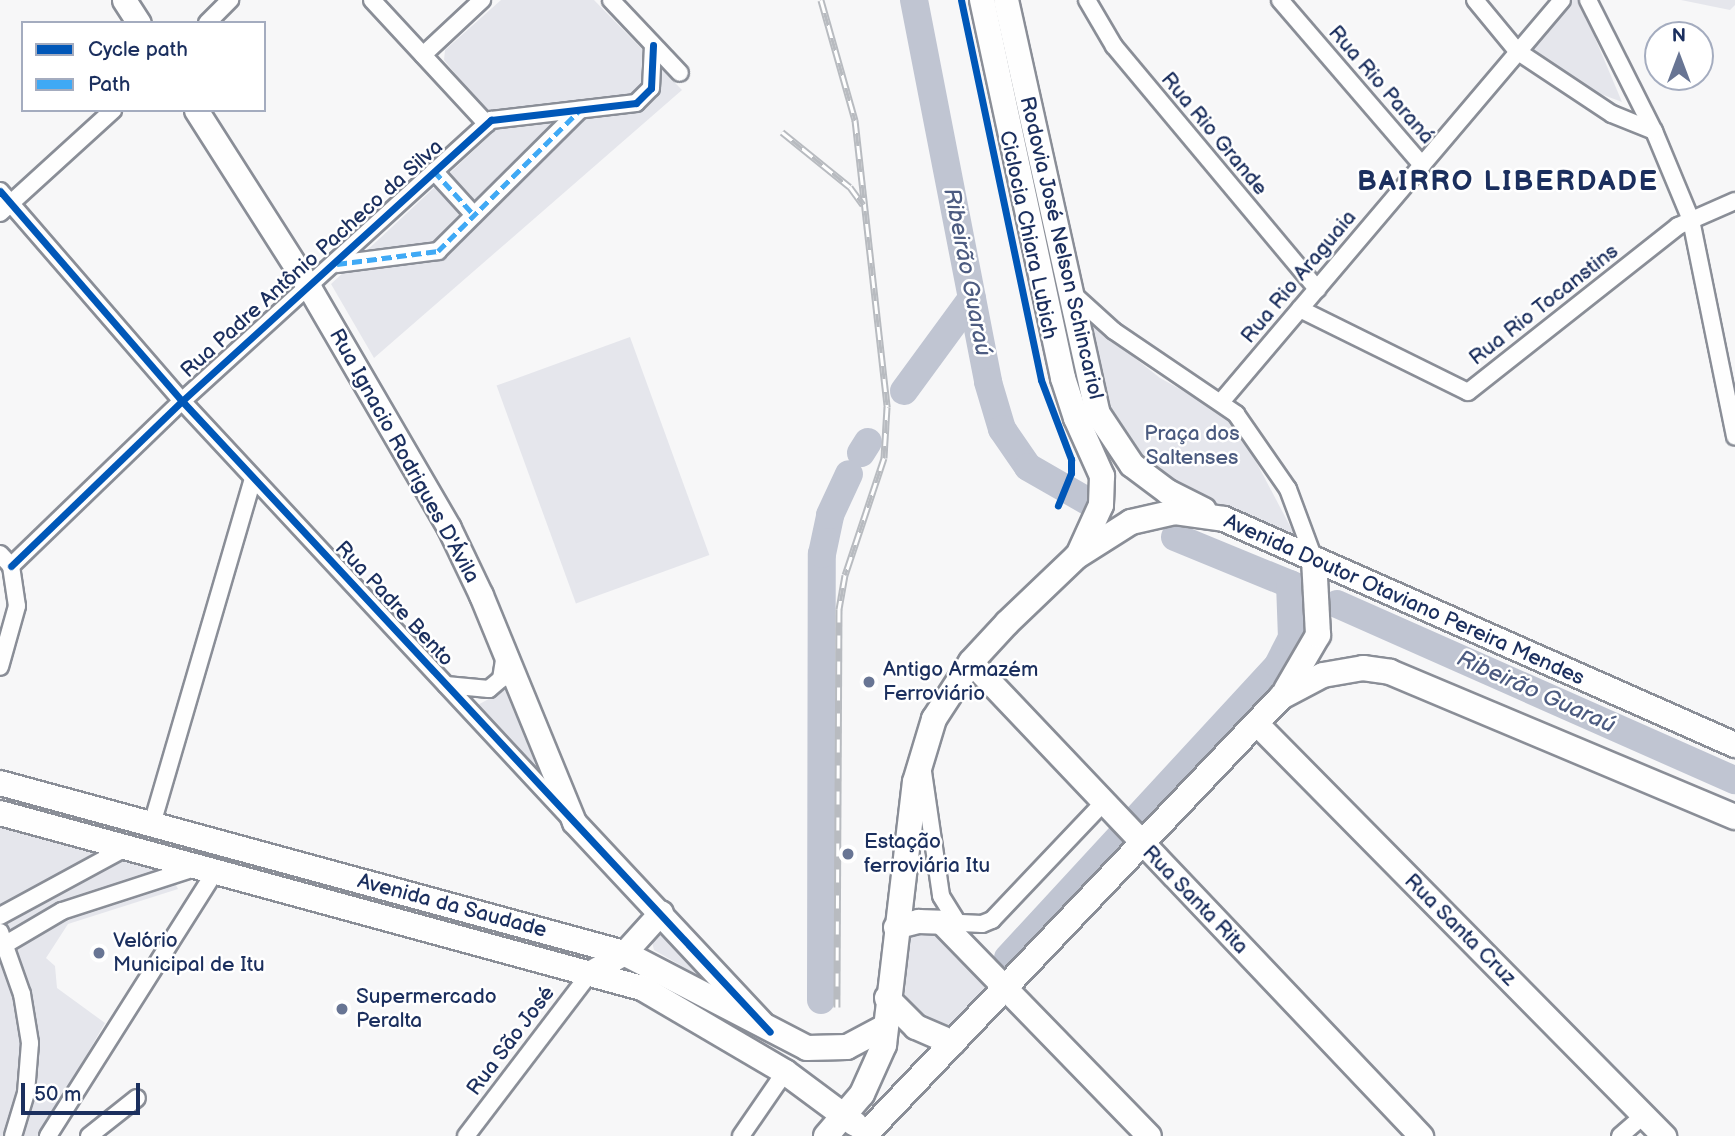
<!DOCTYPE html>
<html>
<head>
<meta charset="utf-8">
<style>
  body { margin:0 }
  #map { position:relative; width:1735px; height:1136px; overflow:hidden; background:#f7f7f8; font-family:"Balsamiq Sans",sans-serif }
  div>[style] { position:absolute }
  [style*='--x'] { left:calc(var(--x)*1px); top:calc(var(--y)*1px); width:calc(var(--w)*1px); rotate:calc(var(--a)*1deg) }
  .green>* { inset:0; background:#e5e6ec; transform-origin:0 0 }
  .river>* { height:28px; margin:-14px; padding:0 14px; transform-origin:14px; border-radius:14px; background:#c0c5d2 }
  .roads { filter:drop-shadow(2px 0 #8a8e97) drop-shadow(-2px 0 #8a8e97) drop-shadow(0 2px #8a8e97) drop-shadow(0 -2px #8a8e97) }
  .street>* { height:16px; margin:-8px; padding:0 8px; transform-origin:8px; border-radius:8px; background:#fefefe }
  .secondary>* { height:23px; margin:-11.5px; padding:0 11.5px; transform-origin:11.5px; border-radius:11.5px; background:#fefefe }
  .primary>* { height:24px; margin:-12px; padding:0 12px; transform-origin:12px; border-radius:12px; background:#fefefe }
  .rail>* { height:7px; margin-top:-3.5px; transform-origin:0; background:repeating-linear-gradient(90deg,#fff 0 13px,#b8bbc0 0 26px); box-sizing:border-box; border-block:2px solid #b8bbc0 }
  .quiet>* { height:5px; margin-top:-2.5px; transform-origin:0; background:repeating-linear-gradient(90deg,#3fa9f5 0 10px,transparent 0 15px) }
  .cycleway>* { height:7px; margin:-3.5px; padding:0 3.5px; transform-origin:3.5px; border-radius:3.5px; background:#0057b8 }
  .dots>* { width:19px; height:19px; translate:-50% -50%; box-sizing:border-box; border:4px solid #fff; border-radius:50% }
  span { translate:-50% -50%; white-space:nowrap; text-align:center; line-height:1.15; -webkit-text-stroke:5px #fff; paint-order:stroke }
  .street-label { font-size:21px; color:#1b2f5e }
  .park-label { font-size:21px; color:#4a5a7f }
  .poi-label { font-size:21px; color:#1b2f5e }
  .left { translate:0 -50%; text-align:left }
  .water-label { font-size:23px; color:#4d5c81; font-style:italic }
  .district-label { font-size:28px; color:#1b2f5e; font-weight:700; letter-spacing:2px }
  .legend { position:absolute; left:21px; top:21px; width:245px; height:91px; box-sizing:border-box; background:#fff; border:2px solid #a4acbf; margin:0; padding:9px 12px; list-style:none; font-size:21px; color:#1b2f5e }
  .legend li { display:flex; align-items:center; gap:14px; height:35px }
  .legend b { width:35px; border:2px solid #a4acbf }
  .north { position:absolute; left:1644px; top:21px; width:70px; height:70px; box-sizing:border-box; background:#fff; border:2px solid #a4acbf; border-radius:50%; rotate:0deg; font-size:19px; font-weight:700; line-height:28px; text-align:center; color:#1b2f5e }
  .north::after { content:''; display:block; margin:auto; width:24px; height:32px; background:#687594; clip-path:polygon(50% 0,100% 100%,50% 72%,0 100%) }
  .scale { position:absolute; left:21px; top:1083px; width:119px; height:32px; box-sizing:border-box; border:4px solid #1b2f5e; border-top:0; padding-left:9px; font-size:21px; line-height:24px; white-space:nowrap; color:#1b2f5e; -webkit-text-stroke:5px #fff; paint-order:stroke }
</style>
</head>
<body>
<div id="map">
  <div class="green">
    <i style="clip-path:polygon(501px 0,594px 0,682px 90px,374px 358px,331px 284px,499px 127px,444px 60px,445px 50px)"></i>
    <i style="clip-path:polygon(1566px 0,1579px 0,1622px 102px,1598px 93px,1531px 48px)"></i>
    <i style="clip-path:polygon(1681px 0,1735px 0,1735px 5px,1730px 10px)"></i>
    <i style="clip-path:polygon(1083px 317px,1160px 378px,1218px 410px,1242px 435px,1300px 545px,1185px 492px,1147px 467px,1106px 410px)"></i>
    <i style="left:630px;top:337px;width:232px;height:142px;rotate:70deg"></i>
    <i style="clip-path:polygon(507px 689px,537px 769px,474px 707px)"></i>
    <i style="clip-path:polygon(0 824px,168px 869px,178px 889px,68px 924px,46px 958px,55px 966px,57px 988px,105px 1023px,40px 1136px,0 1136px)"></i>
    <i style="clip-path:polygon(660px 928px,711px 983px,654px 950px,652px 942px)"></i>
    <i style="clip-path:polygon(919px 928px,931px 930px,988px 989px,949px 1032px,914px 1011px,905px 994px,908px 938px)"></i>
  </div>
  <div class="river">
    <i style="--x:914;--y:0;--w:389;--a:79"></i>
    <i style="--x:988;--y:382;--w:49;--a:73.4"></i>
    <i style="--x:1002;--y:429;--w:46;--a:55.6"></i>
    <i style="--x:1028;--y:467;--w:70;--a:29.8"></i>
    <i style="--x:904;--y:391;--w:115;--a:-53.8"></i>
    <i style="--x:861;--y:453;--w:13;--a:-58"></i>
    <i style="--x:1175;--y:537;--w:137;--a:22.3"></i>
    <i style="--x:1337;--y:604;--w:435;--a:23.9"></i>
    <i style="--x:1008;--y:958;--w:398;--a:-47.3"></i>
    <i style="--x:1278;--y:665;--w:30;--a:-63"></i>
    <i style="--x:1292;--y:638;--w:54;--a:-92.1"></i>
    <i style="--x:821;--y:1000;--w:446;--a:-89.9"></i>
    <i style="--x:822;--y:554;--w:40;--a:-78"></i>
    <i style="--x:830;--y:515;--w:45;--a:-65.1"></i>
  </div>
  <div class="roads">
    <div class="street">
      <i style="--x:372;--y:0;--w:169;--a:47.2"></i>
      <i style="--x:611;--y:0;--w:100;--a:46.6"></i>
      <i style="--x:1087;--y:0;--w:53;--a:59.6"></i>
      <i style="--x:1114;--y:46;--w:317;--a:50.1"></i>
      <i style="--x:1280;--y:0;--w:218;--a:49.3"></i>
      <i style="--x:1475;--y:0;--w:66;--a:50.5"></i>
      <i style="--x:1517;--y:51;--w:114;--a:33.6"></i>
      <i style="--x:1612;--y:114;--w:45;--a:22"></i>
      <i style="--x:1654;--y:131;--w:96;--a:67.4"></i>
      <i style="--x:1691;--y:220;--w:221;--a:78.5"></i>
      <i style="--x:1588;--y:0;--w:147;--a:63.3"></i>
      <i style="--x:207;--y:23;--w:33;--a:-45"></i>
      <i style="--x:423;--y:55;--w:81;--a:-43"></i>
      <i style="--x:434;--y:171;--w:59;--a:47.7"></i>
      <i style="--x:0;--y:191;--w:278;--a:49.1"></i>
      <i style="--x:182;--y:401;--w:565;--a:47.08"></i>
      <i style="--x:0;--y:213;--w:153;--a:-42.3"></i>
      <i style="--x:337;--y:264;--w:102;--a:-7.3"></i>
      <i style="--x:438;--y:251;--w:200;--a:-44.8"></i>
      <i style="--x:1073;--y:294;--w:55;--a:42.1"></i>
      <i style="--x:1114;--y:331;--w:148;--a:34.2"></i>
      <i style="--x:1236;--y:414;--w:91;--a:55.3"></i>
      <i style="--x:1288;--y:489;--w:75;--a:69.6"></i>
      <i style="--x:1300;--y:309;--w:187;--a:26.3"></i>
      <i style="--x:1468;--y:392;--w:268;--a:-38.3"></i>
      <i style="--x:1678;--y:226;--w:62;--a:-23.7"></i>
      <i style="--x:1221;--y:402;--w:527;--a:-49.69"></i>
      <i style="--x:0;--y:554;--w:16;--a:47"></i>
      <i style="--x:11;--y:566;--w:40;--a:81.5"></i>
      <i style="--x:17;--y:606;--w:63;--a:105.6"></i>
      <i style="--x:11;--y:566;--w:238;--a:-44"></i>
      <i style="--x:182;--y:401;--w:418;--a:-42.3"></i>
      <i style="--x:491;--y:120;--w:146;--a:-6.7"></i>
      <i style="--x:636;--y:103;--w:21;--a:-45"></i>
      <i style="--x:651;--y:88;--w:43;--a:-87.3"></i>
      <i style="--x:446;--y:685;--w:43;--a:5.3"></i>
      <i style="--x:489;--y:689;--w:16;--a:-40"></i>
      <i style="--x:501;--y:679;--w:20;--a:-81"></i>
      <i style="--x:922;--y:765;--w:132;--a:81.7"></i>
      <i style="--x:941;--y:896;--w:32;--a:58"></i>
      <i style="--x:152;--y:824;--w:359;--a:-73.7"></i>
      <i style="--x:0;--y:916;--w:147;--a:-28.5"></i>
      <i style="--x:941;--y:922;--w:41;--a:2.8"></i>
      <i style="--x:982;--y:924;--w:11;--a:-22"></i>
      <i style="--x:992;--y:920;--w:161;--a:-46.5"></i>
      <i style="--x:0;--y:932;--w:66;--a:70.5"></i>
      <i style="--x:22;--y:994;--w:50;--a:80.7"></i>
      <i style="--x:30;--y:1043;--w:50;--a:94.6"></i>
      <i style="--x:26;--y:1093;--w:45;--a:106.8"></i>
      <i style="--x:6;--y:944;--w:65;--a:-30.5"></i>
      <i style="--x:62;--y:911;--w:139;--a:-18"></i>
      <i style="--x:48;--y:1136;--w:315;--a:-57.7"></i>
      <i style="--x:89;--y:1136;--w:61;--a:-38.4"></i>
      <i style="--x:466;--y:1136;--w:206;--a:-52.7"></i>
      <i style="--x:741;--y:1136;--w:78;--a:-55.5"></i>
      <i style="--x:1620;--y:1136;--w:32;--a:-41"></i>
    </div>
    <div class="secondary">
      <i style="--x:124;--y:0;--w:27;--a:57"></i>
      <i style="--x:196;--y:110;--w:212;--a:57.5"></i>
      <i style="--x:310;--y:289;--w:276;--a:59.8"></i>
      <i style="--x:449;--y:528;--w:74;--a:64.5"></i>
      <i style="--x:481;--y:595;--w:245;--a:67.7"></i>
      <i style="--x:574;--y:822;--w:274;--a:46.9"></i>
      <i style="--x:971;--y:662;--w:654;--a:46.49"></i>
      <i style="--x:1256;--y:723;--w:581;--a:45.35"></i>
      <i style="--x:895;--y:927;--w:24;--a:-15"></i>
      <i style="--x:918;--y:921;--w:23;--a:2"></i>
      <i style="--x:941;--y:922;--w:298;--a:45.8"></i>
      <i style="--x:591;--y:972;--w:38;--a:-30"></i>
      <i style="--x:624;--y:953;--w:55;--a:-47.9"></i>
    </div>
    <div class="primary">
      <i style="--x:982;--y:0;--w:387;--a:77.9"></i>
      <i style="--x:1063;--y:378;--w:42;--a:72"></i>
      <i style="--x:1076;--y:418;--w:64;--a:65.9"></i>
      <i style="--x:1102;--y:476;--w:29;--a:92"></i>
      <i style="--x:1101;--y:505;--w:51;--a:114.5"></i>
      <i style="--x:1006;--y:0;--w:424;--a:77.5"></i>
      <i style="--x:1098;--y:414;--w:61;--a:56.3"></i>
      <i style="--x:1132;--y:465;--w:45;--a:36.9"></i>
      <i style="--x:1168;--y:492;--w:40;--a:26.6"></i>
      <i style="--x:1286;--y:690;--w:64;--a:-59.8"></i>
      <i style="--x:1318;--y:635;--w:76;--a:-93"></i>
      <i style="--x:0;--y:783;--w:647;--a:15.24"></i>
      <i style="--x:624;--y:953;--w:206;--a:27.4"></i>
      <i style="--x:807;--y:1048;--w:40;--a:-1.4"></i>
      <i style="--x:847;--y:1047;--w:43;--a:-27.8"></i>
      <i style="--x:0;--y:813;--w:665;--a:15.25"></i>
      <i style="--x:642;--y:988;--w:166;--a:30.4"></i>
      <i style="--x:785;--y:1072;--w:87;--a:36.6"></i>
      <i style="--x:887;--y:998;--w:41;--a:45"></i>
      <i style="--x:916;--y:1027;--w:40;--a:23.4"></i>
      <i style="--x:826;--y:1136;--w:55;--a:-49.4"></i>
      <i style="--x:862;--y:1094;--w:54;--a:-65.8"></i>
      <i style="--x:884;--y:1045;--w:265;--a:-83.3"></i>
      <i style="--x:915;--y:782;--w:66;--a:-73.2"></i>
      <i style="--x:934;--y:719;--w:68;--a:-57"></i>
      <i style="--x:971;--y:662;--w:53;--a:-47.3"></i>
      <i style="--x:1007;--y:623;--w:95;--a:-43.7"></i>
      <i style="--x:1076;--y:557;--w:65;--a:-32.5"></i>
      <i style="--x:1131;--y:522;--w:45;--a:-12.8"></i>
      <i style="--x:1175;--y:512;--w:49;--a:8.1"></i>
      <i style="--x:1224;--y:519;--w:559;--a:23.86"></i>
      <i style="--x:864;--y:1136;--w:605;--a:-46.47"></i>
      <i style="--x:1281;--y:697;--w:47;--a:-27.6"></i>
      <i style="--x:1323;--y:675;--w:41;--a:-9.9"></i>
      <i style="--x:1363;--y:668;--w:27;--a:8"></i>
      <i style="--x:1390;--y:672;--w:374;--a:22.8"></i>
    </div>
  </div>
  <div class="rail">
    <i style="--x:821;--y:0;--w:125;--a:74.2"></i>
    <i style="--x:855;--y:120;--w:289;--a:83.6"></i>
    <i style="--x:887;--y:407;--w:51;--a:93.4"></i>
    <i style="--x:884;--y:458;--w:123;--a:108.4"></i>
    <i style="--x:845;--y:575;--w:35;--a:100"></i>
    <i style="--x:839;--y:609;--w:398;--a:90.3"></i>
    <i style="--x:782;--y:132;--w:87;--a:39"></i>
    <i style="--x:850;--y:187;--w:22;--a:54"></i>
  </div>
  <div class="quiet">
    <i style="--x:434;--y:171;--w:59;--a:47.7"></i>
    <i style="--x:337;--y:264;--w:102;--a:-7.3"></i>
    <i style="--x:438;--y:251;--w:199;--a:-44.8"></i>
  </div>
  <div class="cycleway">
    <i style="--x:961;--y:0;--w:388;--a:78.1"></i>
    <i style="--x:1041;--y:380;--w:85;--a:69.2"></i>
    <i style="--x:1071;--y:459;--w:14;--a:90"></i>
    <i style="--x:1071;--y:473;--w:35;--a:112"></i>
    <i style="--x:0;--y:191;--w:278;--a:49.1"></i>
    <i style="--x:182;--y:401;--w:862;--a:47.02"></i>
    <i style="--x:11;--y:566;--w:238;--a:-44"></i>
    <i style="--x:182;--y:401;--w:418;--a:-42.3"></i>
    <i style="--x:491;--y:120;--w:146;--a:-6.7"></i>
    <i style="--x:636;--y:103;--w:21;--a:-45"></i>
    <i style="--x:651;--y:88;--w:43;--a:-87.3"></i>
  </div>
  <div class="dots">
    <i style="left:869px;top:682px;background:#687594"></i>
    <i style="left:848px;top:854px;background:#687594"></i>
    <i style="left:99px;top:953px;background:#687594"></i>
    <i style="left:342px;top:1009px;background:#687594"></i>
  </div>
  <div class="street-label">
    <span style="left:1381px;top:85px;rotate:49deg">Rua Rio Paraná</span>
    <span style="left:1214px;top:134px;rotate:50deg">Rua Rio Grande</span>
    <span style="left:1028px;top:235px;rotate:78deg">Ciclocia Chiara Lubich</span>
    <span style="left:1061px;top:248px;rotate:77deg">Rodovia José Nelson Schincariol</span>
    <span style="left:312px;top:259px;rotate:-42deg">Rua Padre Antônio Pacheco da Silva</span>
    <span style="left:1299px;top:277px;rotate:-50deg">Rua Rio Araguaia</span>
    <span style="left:1544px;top:305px;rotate:-38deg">Rua Rio Tocanstins</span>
    <span style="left:404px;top:456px;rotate:61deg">Rua Ignacio Rodrigues D'Ávila</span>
    <span style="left:1404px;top:600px;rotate:24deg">Avenida Doutor Otaviano Pereira Mendes</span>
    <span style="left:394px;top:604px;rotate:47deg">Rua Padre Bento</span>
    <span style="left:1195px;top:900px;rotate:46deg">Rua Santa Rita</span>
    <span style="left:452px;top:906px;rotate:15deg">Avenida da Saudade</span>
    <span style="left:1460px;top:930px;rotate:45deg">Rua Santa Cruz</span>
    <span style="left:511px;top:1041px;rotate:-53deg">Rua São José</span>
  </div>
  <div class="park-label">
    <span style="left:1192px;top:446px">Praça dos<br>Saltenses</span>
  </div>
  <div class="poi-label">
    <span class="left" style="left:883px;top:682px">Antigo Armazém<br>Ferroviário</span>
    <span class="left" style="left:864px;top:854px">Estação<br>ferroviária Itu</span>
    <span class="left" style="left:113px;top:953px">Velório<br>Municipal de Itu</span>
    <span class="left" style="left:356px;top:1009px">Supermercado<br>Peralta</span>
  </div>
  <div class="water-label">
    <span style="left:967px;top:272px;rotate:79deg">Ribeirão Guaraú</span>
    <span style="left:1536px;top:692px;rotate:24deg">Ribeirão Guaraú</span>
  </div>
  <div class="district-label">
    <span style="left:1508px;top:182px">BAIRRO LIBERDADE</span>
  </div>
  <ul class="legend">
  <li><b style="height:9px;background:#0057b8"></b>Cycle path</li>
  <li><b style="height:9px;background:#3fa9f5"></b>Path</li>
  </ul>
  <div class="north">N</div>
  <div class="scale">50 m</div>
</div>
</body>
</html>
